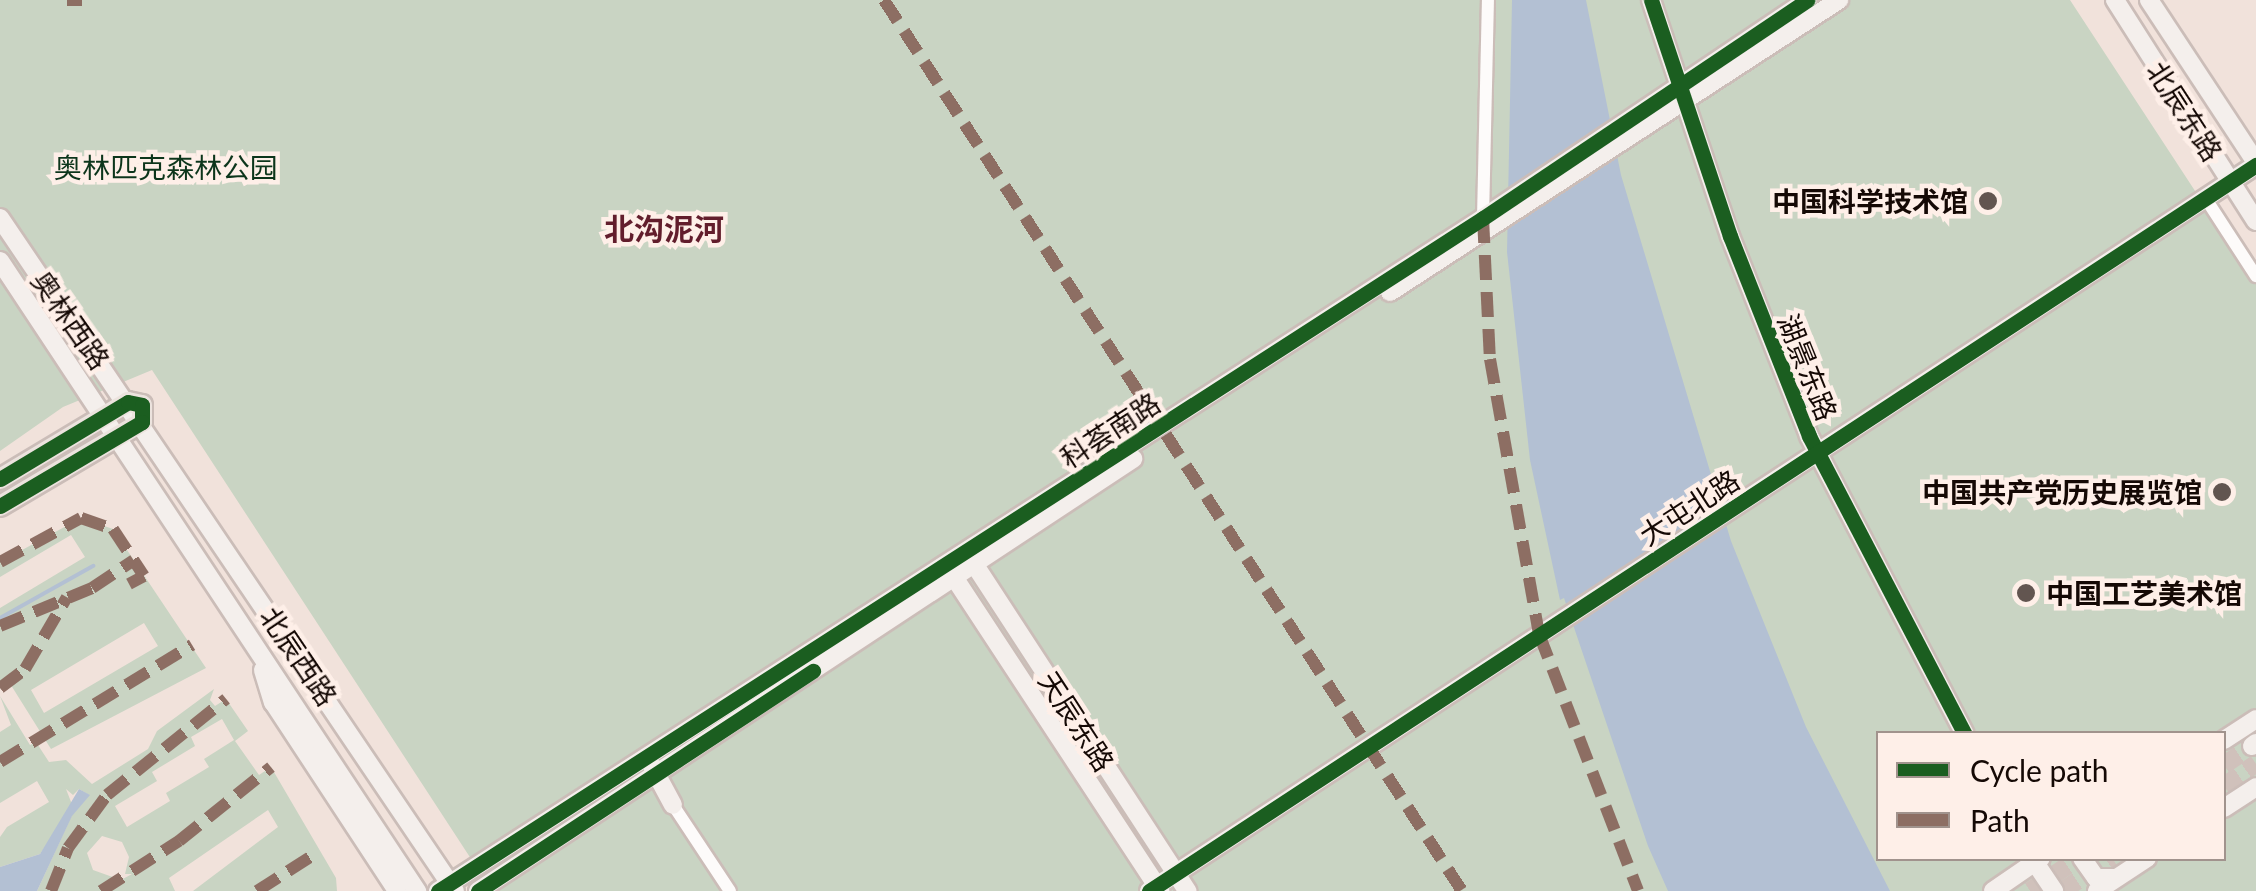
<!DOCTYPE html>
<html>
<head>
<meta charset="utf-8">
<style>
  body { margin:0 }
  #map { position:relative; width:2256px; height:891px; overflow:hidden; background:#f1e2db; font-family:Lato,"Noto Sans SC",sans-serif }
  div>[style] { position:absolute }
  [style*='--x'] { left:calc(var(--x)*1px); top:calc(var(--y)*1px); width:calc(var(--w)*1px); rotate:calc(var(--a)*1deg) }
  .green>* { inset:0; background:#c9d4c3 }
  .water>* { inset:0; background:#b3c0d3 }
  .stream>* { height:4px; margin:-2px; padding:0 2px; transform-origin:2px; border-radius:2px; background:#b3c0d3 }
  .secondary-tunnel>* { height:18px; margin-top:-9px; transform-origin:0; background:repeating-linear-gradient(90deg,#d0c1bb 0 18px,transparent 0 27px) }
  .roads { filter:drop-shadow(2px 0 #cbbdb8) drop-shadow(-2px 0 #cbbdb8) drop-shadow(0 2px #cbbdb8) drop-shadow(0 -2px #cbbdb8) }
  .street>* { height:12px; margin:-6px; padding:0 6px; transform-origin:6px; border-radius:6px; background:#fdfbfa }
  .secondary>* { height:18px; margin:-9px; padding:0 9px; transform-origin:9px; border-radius:9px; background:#f4efec }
  .primary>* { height:20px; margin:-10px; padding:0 10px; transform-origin:10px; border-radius:10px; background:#ece3de }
  .quiet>* { height:12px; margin-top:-6px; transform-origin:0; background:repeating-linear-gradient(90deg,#8d6e63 0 25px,transparent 0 37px) }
  .cycleway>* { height:15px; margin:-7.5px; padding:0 7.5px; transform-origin:7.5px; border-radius:7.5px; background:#1b5e20 }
  .dots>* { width:28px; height:28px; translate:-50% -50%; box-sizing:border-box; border:5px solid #feefe8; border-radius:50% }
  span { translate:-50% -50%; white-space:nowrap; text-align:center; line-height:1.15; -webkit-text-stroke:9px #feefe8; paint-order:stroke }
  .street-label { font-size:28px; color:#150905 }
  .park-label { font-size:28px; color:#0c351b }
  .poi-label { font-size:28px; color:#150905; font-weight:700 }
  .right { translate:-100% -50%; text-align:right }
  .left { translate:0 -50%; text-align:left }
  .neighbourhood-label { font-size:30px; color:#621d2c; font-weight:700 }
  .legend { position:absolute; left:1876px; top:731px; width:350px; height:130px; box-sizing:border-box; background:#feefe8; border:2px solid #a1938d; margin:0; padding:12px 18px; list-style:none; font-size:30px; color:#150905 }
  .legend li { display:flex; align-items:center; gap:20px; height:50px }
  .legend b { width:50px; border:2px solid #a1938d }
</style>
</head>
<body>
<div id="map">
  <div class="green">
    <i style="clip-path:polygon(evenodd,0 0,2070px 0,2256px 284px,2256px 891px,492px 891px,152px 370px,63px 407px,0 451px,0 0,1878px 734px,2224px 734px,2224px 858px,1878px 858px,1878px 734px)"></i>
    <i style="clip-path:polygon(evenodd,81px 518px,113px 529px,206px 668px,51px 749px,9px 682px,0 688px,0 608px,85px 557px,71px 535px,0 577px,0 562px,81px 518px,144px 623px,158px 646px,44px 713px,31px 690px,144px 623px)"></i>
    <i style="clip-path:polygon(evenodd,214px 689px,210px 700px,215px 706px,226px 699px,248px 731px,235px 741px,259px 775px,271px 767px,336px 878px,337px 891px,193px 891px,278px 827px,268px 810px,169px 878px,175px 891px,37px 891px,72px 815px,89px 795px,79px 789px,73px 795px,66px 789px,73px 807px,40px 854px,0 867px,0 837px,7px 827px,49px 802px,37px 781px,0 803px,0 732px,11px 725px,0 696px,30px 745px,36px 742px,49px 762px,66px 760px,92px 784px,148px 749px,157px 731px,214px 689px,222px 719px,234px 740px,204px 759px,209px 767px,166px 793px,170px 801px,127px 827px,115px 806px,157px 781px,152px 772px,195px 746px,191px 737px,222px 719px,214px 689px,102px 836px,122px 842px,129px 857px,125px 874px,132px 874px,121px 880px,93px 870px,87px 853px,102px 836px)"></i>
  </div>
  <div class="water">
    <i style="clip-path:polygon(1512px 0,1586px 0,1621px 175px,1731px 541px,1806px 727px,1890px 891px,1668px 891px,1648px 846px,1564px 598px,1560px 600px,1530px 460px,1507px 252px)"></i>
    <i style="clip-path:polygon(79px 789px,90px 795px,72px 816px,37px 891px,0 891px,0 867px,40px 854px)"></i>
  </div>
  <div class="stream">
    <i style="--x:0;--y:618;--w:107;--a:-29.2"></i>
  </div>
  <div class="secondary-tunnel">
    <i style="--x:2224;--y:765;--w:34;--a:-34"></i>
    <i style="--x:2224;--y:786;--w:39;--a:-35"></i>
    <i style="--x:2030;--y:891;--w:59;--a:-34"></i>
    <i style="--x:2062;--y:891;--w:60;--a:-33.4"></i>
  </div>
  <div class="roads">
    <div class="street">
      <i style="--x:2206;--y:199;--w:92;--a:57"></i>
      <i style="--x:1483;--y:218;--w:218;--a:-88.7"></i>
      <i style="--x:673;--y:805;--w:103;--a:56.5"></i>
    </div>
    <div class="secondary">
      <i style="--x:1651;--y:0;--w:249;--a:71.5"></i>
      <i style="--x:1730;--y:236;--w:215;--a:68.4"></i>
      <i style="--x:1809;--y:436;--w:336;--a:62.4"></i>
      <i style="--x:2115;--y:0;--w:262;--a:57.5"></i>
      <i style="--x:2149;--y:0;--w:194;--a:56.6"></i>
      <i style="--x:0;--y:218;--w:812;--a:55.94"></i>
      <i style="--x:0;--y:261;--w:756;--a:56.5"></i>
      <i style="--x:1390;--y:292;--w:536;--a:-33.04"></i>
      <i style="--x:969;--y:556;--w:400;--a:56.9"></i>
      <i style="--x:950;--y:571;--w:383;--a:56.7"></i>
      <i style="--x:263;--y:670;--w:34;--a:73"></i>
      <i style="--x:273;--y:702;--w:226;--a:56.7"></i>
      <i style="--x:2224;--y:740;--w:38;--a:-33"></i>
      <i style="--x:2252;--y:746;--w:5;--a:-37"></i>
      <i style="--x:652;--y:766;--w:44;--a:61.7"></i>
      <i style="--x:2224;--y:808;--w:38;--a:-33"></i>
      <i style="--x:2032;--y:858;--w:40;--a:56"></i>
      <i style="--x:2082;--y:858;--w:24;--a:55"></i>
      <i style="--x:2096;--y:878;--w:20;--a:0"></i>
      <i style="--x:438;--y:891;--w:1243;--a:-32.78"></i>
      <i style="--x:1483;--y:218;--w:391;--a:-33.9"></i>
      <i style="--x:478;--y:891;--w:785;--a:-33.41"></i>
      <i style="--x:1149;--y:891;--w:1324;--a:-33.26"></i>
      <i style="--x:1993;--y:891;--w:58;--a:-34.5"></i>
      <i style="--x:2097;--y:891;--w:60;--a:-33.4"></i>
    </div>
    <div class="primary">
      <i style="--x:0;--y:479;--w:149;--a:-31"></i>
      <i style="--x:128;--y:402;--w:14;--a:12"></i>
      <i style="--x:142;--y:405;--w:17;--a:90"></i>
      <i style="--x:142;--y:422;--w:165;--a:149.4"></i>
    </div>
  </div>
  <div class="quiet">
    <i style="--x:67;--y:0;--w:15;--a:0"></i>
    <i style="--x:884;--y:0;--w:1062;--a:57.03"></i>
    <i style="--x:1483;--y:218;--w:141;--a:87.2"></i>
    <i style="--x:1490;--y:359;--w:279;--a:79.9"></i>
    <i style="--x:1539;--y:634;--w:275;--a:68.9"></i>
    <i style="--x:0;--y:562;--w:92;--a:-28.5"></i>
    <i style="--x:81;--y:518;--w:34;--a:19"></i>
    <i style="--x:113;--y:529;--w:56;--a:56.6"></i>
    <i style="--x:144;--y:576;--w:17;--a:152"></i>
    <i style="--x:0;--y:626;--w:100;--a:-22.4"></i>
    <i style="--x:92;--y:588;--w:50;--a:-33.7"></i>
    <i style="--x:0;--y:688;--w:31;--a:-37"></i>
    <i style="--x:25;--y:669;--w:83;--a:-59.7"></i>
    <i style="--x:0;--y:762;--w:225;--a:-31.4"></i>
    <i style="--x:51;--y:891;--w:46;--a:-68.4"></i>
    <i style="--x:68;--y:848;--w:66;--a:-53.7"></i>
    <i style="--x:107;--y:795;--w:153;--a:-38.9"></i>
    <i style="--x:101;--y:891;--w:93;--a:-32.7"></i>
    <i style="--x:179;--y:841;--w:118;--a:-38.8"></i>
    <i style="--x:257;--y:891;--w:72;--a:-32.6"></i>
  </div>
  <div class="cycleway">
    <i style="--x:1651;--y:0;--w:249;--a:71.5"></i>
    <i style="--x:1730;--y:236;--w:215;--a:68.4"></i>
    <i style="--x:1809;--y:436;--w:336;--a:62.4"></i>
    <i style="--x:0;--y:479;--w:149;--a:-31"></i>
    <i style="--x:128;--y:402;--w:14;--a:12"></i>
    <i style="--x:142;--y:405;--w:17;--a:90"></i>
    <i style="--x:142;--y:422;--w:165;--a:149.4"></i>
    <i style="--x:438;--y:891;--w:1243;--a:-32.78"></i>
    <i style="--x:1483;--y:218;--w:391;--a:-33.9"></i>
    <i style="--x:478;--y:891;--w:401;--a:-33.3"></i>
    <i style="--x:1149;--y:891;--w:1324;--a:-33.26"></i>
  </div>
  <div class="dots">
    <i style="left:1988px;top:201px;background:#625550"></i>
    <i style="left:2222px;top:492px;background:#625550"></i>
    <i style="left:2026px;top:593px;background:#625550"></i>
  </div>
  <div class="street-label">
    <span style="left:2185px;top:111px;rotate:57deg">北辰东路</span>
    <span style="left:71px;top:320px;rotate:55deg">奥林西路</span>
    <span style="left:1808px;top:367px;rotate:68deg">湖景东路</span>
    <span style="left:1110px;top:430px;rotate:-33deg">科荟南路</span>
    <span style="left:1689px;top:507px;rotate:-33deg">大屯北路</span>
    <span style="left:299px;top:656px;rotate:56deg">北辰西路</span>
    <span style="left:1077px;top:721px;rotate:57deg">天辰东路</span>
  </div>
  <div class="park-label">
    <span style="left:166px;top:167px">奥林匹克森林公园</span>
  </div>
  <div class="poi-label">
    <span class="right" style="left:1968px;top:201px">中国科学技术馆</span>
    <span class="right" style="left:2202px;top:492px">中国共产党历史展览馆</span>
    <span class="left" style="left:2046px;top:593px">中国工艺美术馆</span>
  </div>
  <div class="neighbourhood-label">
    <span style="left:664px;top:228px">北沟泥河</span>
  </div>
  <ul class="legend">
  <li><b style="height:12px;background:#1b5e20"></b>Cycle path</li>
  <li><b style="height:12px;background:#8d6e63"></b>Path</li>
  </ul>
</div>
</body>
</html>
